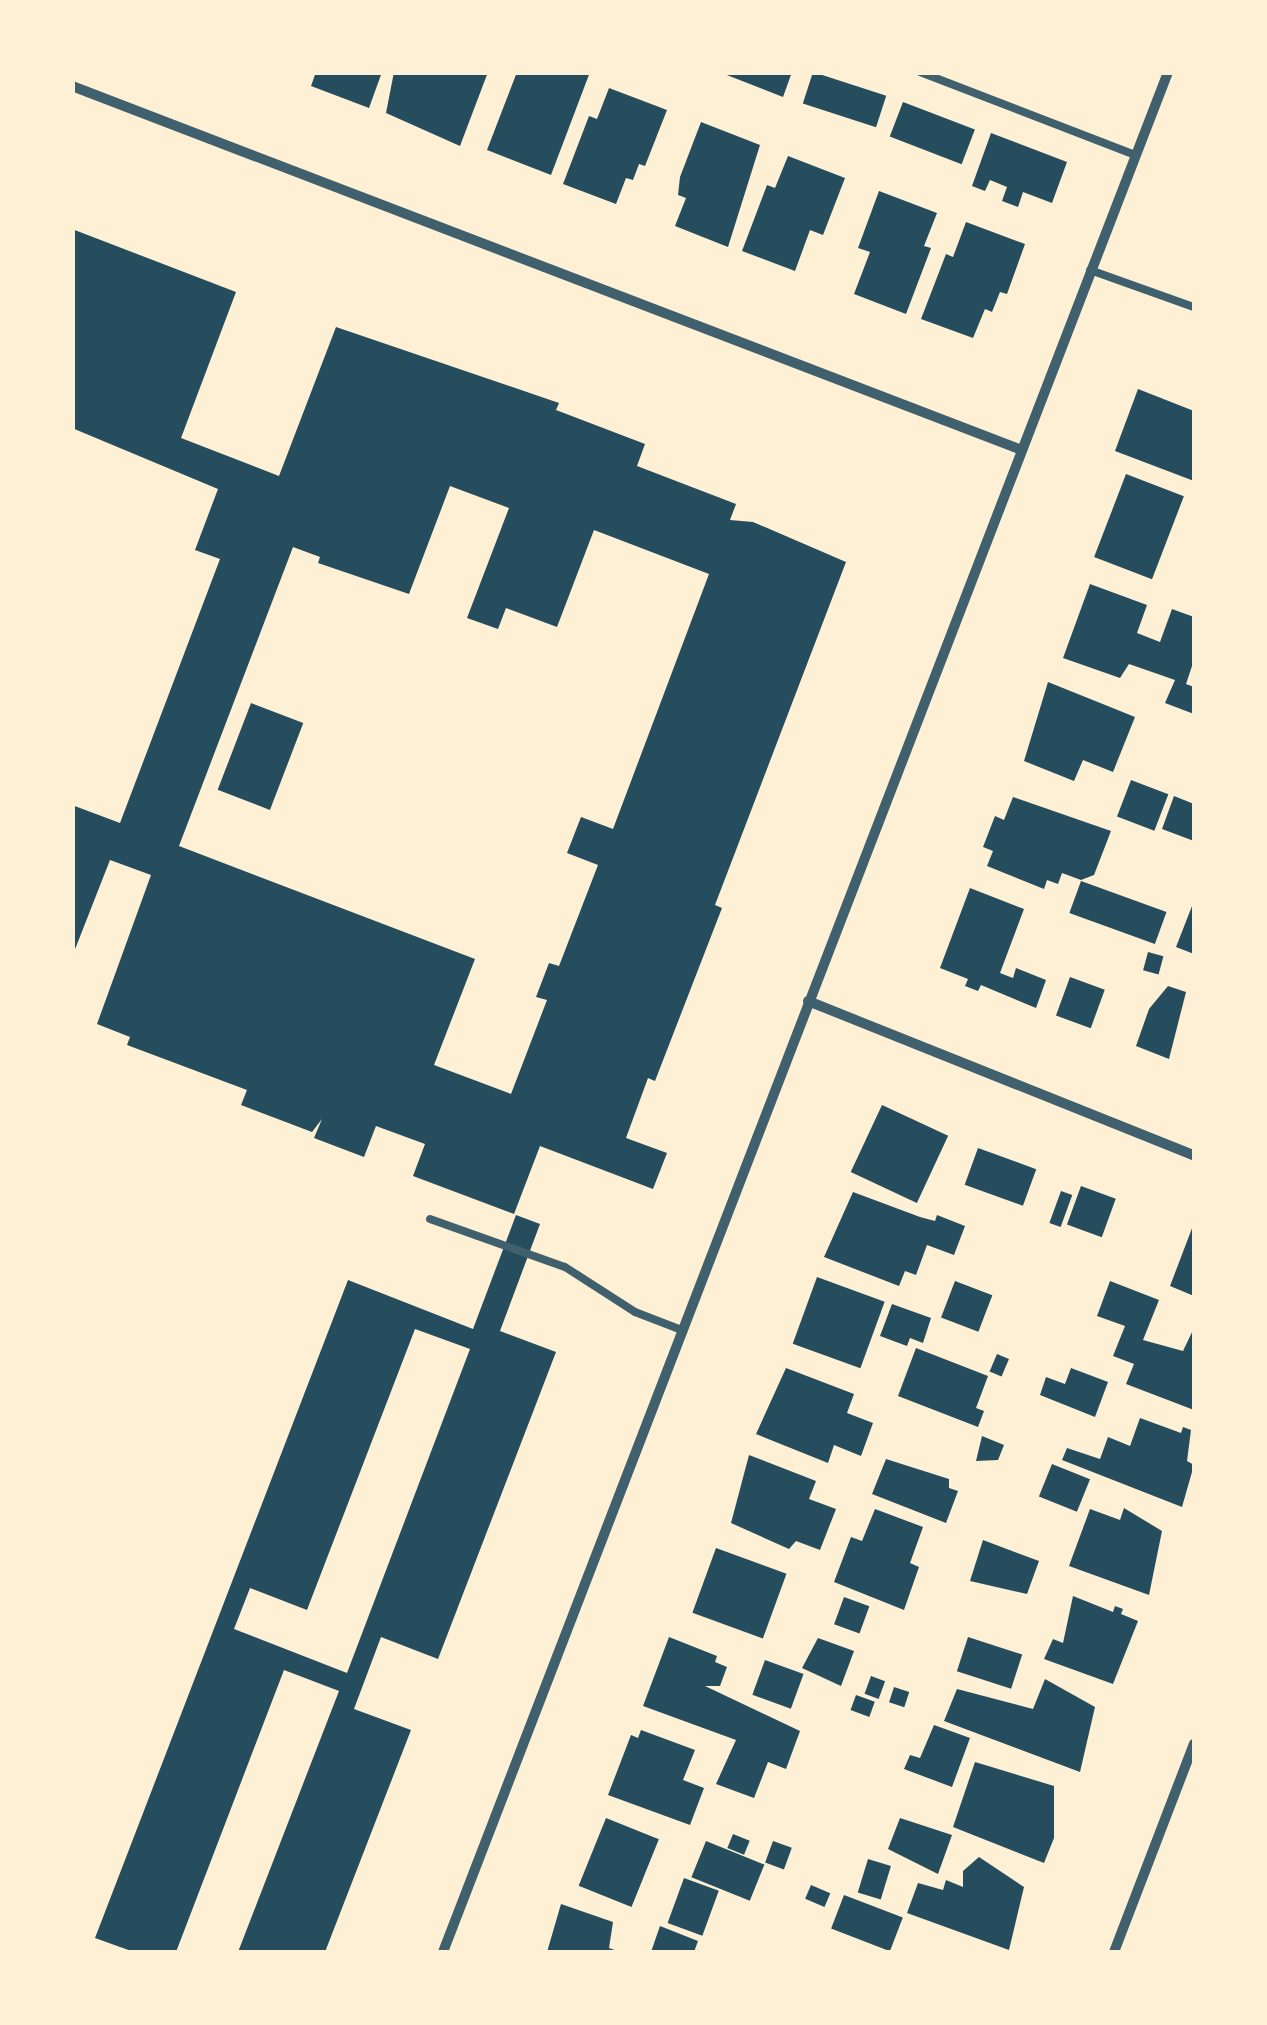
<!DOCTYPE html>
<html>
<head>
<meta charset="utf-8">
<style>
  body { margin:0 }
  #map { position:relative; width:1267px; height:2025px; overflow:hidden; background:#fdf0d5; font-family:Signika,sans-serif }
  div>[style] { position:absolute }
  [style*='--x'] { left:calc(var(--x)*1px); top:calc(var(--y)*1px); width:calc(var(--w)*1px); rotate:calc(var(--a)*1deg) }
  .building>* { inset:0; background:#264d5e; transform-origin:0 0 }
  .service>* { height:8px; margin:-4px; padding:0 4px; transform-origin:4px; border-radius:4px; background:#3f606c }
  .minor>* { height:10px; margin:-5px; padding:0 5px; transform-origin:5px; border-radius:5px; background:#3f606c }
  span { translate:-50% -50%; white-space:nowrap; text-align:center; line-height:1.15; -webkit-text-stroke:8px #fdf0d5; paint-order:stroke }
  .frame { position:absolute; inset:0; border:75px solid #fdf0d5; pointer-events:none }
</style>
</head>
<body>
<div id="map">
  <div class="building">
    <i style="clip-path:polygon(316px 72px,382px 72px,369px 108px,311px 86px)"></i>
    <i style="clip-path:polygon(394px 72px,488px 72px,460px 146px,386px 113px)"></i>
    <i style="clip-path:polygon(517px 72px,590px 72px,551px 175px,487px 150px)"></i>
    <i style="clip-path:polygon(719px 72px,792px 72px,783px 97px)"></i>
    <i style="left:813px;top:72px;width:77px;height:33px;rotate:18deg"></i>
    <i style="clip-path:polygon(609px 88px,667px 110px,645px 166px,639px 164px,633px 180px,626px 178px,616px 204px,563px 184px,589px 116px,597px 119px)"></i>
    <i style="left:903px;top:102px;width:77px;height:37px;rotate:21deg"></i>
    <i style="clip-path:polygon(701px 122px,760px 145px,728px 247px,675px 226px,686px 198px,678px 195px,680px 177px)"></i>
    <i style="clip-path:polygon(991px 133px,1067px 162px,1052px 203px,1023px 192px,1018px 207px,1002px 201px,1007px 187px,990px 180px,985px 191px,972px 186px)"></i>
    <i style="clip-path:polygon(788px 156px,845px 178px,823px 235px,810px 230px,795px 271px,742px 251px,767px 185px,775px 188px)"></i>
    <i style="clip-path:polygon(879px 191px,937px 213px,924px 246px,931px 248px,906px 314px,854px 294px,870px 252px,858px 248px)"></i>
    <i style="clip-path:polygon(966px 222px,1025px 244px,1007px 294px,1000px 292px,992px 312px,985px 309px,973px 338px,921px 319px,946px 254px,953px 257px)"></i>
    <i style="clip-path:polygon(evenodd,72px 229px,236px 292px,181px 438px,279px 476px,336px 327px,559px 403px,556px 410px,645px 444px,637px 466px,736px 504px,730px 520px,753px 522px,846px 562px,715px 905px,722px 908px,655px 1081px,648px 1078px,626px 1138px,667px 1153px,653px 1189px,540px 1146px,514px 1214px,413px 1176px,425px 1144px,376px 1126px,364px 1157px,314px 1138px,322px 1119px,312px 1132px,241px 1105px,247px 1090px,127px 1045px,130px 1037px,97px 1024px,151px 875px,110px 860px,72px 957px,72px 805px,120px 823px,220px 559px,195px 550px,218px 489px,72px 428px,72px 229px,450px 486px,509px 508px,467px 618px,498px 629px,506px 608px,557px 627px,594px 530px,709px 574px,613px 829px,581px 817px,567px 853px,598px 865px,559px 966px,549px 963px,536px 997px,547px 1000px,511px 1094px,434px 1065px,475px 959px,179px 846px,293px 547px,320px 557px,318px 563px,409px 594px,450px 486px)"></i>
    <i style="clip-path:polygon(1138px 389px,1194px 411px,1194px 481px,1115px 451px)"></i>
    <i style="left:1126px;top:474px;width:62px;height:89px;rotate:21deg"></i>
    <i style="clip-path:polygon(1090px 584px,1147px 605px,1137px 633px,1160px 642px,1172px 609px,1194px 617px,1194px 660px,1186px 684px,1194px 687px,1194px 714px,1165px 703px,1175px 680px,1129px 664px,1120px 678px,1063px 658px)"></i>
    <i style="clip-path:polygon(1048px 682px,1135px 717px,1113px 772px,1083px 760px,1074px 781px,1024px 761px)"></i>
    <i style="left:251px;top:703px;width:56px;height:93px;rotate:21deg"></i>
    <i style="left:1131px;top:780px;width:40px;height:39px;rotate:21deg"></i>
    <i style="clip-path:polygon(1174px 796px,1194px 804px,1194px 841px,1162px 829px)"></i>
    <i style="clip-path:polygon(1013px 797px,1111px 831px,1094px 875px,1081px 880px,1062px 873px,1058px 884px,1047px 880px,1044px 889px,987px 866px,993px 851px,983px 847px,995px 816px,1004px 820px)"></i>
    <i style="left:1081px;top:881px;width:91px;height:34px;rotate:20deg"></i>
    <i style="clip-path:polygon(970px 888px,1024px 909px,1000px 973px,1013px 978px,1016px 968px,1046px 980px,1036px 1008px,981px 985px,978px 991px,965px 986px,968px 979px,940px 968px)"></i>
    <i style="clip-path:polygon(1194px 901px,1194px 954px,1176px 947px)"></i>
    <i style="left:1148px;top:952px;width:16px;height:19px;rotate:15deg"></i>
    <i style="left:1070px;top:977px;width:37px;height:41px;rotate:20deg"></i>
    <i style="clip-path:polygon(1168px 986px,1186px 992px,1169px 1059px,1136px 1046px,1149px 1009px)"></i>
    <i style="left:882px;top:1105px;width:73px;height:74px;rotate:25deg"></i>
    <i style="left:978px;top:1148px;width:62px;height:39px;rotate:20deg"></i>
    <i style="left:1081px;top:1186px;width:37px;height:41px;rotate:20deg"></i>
    <i style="left:1061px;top:1191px;width:12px;height:34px;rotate:20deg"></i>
    <i style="clip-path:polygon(853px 1192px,920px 1217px,935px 1221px,937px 1215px,965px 1226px,954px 1255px,927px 1245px,916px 1275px,905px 1271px,899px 1286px,824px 1257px)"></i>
    <i style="clip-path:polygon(evenodd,516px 1215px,540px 1224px,500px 1331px,556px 1352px,438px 1659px,381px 1637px,354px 1709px,411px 1730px,325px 1952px,238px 1952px,339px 1691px,284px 1670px,176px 1952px,134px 1952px,95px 1938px,348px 1280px,473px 1329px,516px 1215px,415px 1329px,470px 1349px,347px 1673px,234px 1629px,250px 1588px,307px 1610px,415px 1329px)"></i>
    <i style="clip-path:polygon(1194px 1223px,1194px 1296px,1170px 1286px)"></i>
    <i style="left:817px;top:1277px;width:72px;height:71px;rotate:20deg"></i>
    <i style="left:955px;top:1281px;width:40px;height:39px;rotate:21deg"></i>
    <i style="clip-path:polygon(1110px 1281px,1159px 1300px,1143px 1340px,1183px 1351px,1194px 1328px,1194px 1410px,1126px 1384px,1134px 1364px,1113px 1356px,1125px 1326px,1097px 1316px)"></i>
    <i style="clip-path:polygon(892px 1304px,931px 1318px,923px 1343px,910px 1338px,907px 1346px,880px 1336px)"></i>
    <i style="clip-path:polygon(916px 1348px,988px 1376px,976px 1408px,984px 1411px,978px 1427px,898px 1396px)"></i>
    <i style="left:997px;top:1354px;width:13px;height:19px;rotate:23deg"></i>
    <i style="clip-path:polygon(786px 1368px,854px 1394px,847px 1413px,873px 1423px,861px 1456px,834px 1445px,828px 1463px,756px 1434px)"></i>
    <i style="clip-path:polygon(1071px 1368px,1108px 1382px,1095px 1417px,1040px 1395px,1046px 1377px,1065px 1384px)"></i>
    <i style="clip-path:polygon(1140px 1418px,1181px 1433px,1183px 1427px,1191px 1430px,1187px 1461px,1194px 1465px,1182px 1507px,1062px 1460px,1067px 1448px,1100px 1459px,1108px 1437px,1130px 1446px)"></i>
    <i style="clip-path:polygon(982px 1436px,1004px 1445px,998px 1460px,976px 1461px)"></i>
    <i style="clip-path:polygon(749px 1455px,816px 1481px,809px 1499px,836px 1509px,820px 1550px,796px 1541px,789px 1549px,731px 1523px)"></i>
    <i style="clip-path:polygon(886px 1459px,949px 1479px,949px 1488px,958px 1491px,946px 1523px,872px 1494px)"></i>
    <i style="left:1052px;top:1464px;width:41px;height:35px;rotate:22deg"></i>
    <i style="clip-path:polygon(1124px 1508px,1162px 1531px,1149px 1595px,1069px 1566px,1090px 1509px,1120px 1520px)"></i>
    <i style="clip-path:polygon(875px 1509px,923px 1527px,910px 1563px,919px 1567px,904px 1610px,834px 1582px,851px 1537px,862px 1541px)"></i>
    <i style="clip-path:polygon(983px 1540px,1039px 1561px,1027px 1594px,970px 1581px)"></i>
    <i style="left:716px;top:1548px;width:75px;height:69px;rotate:20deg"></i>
    <i style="clip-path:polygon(1073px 1596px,1113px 1612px,1115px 1606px,1123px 1609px,1121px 1614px,1138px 1621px,1113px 1684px,1044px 1659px,1053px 1639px,1063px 1643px)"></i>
    <i style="left:844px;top:1597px;width:27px;height:29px;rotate:20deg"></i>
    <i style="clip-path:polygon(669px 1637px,717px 1656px,715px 1662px,727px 1667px,720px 1686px,705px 1686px,800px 1731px,786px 1769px,768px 1762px,754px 1798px,716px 1784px,736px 1740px,643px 1706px)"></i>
    <i style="left:968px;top:1637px;width:57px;height:36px;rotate:18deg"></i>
    <i style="clip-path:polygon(818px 1638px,854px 1651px,841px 1686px,802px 1668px)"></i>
    <i style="left:765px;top:1660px;width:41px;height:37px;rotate:20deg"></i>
    <i style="left:871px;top:1676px;width:15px;height:19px;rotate:20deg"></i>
    <i style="clip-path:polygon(1045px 1679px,1095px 1707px,1080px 1772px,944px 1721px,957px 1689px,1033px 1709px)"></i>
    <i style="left:894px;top:1687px;width:16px;height:16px;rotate:18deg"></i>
    <i style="left:856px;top:1695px;width:20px;height:16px;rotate:20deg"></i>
    <i style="clip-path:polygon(934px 1725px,970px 1738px,952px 1787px,904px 1769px,910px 1755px,920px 1758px)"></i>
    <i style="clip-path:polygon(641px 1730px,695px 1750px,683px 1780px,704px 1788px,690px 1825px,608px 1795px,631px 1735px,638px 1738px)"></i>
    <i style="clip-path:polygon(975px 1762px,1054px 1786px,1054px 1838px,1044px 1863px,953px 1827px)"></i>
    <i style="left:606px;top:1818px;width:57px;height:73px;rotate:22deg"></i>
    <i style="clip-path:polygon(900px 1818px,952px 1835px,938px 1874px,888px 1849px)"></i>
    <i style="left:733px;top:1834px;width:18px;height:15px;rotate:22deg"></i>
    <i style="left:706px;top:1841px;width:63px;height:39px;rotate:22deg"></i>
    <i style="left:773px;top:1841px;width:20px;height:23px;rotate:20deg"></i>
    <i style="clip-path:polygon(979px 1857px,1024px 1887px,1009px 1950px,907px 1913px,918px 1883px,943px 1890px,946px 1880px,963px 1887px,963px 1871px)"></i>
    <i style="left:868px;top:1859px;width:24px;height:35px;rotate:17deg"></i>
    <i style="left:684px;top:1878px;width:37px;height:48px;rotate:20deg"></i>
    <i style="left:811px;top:1885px;width:21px;height:15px;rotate:23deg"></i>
    <i style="left:844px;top:1895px;width:63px;height:36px;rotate:21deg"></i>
    <i style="clip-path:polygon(561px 1904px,613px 1922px,609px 1948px,620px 1952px,547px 1952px)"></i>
    <i style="clip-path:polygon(660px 1926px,698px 1941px,694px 1952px,651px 1952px)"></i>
  </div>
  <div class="service">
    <i style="--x:920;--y:72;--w:230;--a:21.1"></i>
    <i style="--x:1090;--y:270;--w:110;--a:19.6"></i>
    <i style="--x:430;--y:1219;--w:143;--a:19.6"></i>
    <i style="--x:565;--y:1267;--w:83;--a:32.7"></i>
    <i style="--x:635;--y:1312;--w:50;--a:21"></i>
  </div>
  <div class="minor">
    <i style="--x:72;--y:86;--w:1014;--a:20.97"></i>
    <i style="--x:808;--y:1001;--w:416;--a:21.8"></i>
    <i style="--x:443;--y:1952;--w:2015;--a:-68.91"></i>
    <i style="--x:1114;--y:1952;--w:223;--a:-69"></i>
  </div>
  <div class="frame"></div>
</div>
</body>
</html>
